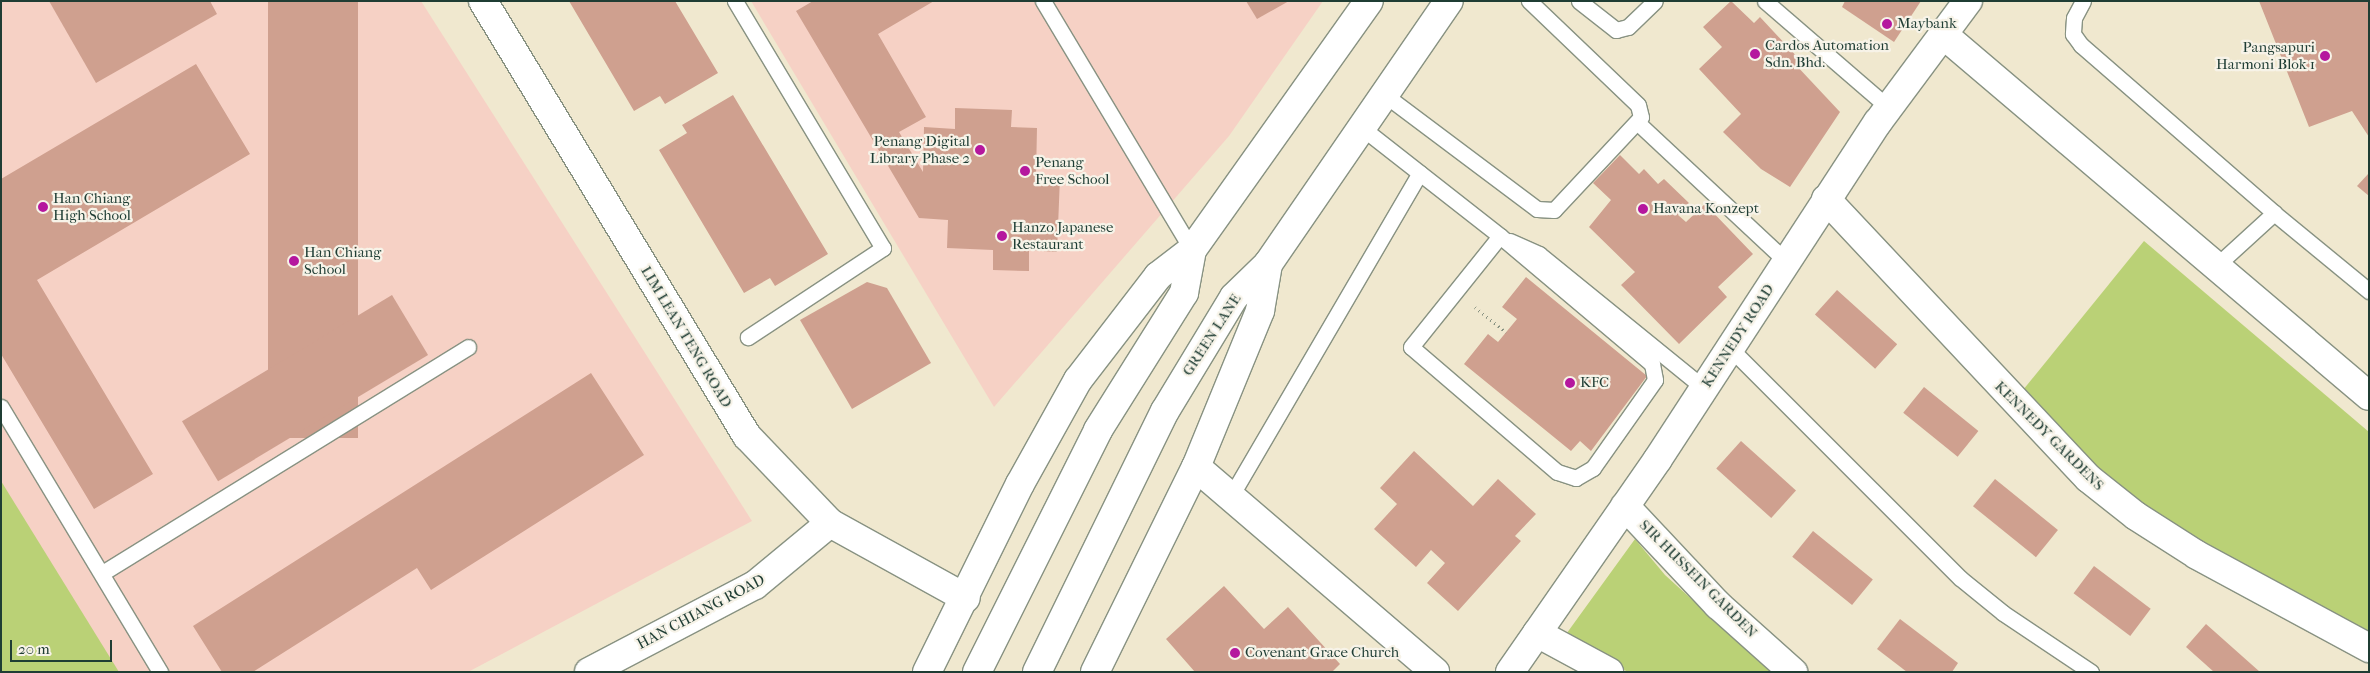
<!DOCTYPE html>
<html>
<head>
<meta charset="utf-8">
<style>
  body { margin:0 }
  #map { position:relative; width:2370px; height:673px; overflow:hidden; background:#f0e8cf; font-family:"IM FELL French Canon",serif }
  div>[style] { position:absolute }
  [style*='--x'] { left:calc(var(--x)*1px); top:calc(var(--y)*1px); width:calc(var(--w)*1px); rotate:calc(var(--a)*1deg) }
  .built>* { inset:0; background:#f6d1c5 }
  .green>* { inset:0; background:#bad176 }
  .building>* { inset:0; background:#cfa08f; transform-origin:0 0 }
  .path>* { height:3px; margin-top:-1.5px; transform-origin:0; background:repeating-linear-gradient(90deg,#889282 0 1px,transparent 0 5px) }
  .roads { filter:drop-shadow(1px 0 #889282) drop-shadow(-1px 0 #889282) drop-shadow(0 1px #889282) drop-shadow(0 -1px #889282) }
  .service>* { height:15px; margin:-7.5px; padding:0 7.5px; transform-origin:7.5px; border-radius:7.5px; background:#fff }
  .minor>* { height:28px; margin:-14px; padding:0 14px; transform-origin:14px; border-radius:14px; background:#fff }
  .trunk>* { height:28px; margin:-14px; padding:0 14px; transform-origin:14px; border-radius:14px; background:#fff }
  .dots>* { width:14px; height:14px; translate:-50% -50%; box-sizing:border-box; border:2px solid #f7f3e8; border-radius:50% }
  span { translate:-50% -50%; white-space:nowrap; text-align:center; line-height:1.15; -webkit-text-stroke:4.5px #f7f3e8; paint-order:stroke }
  .poi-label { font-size:15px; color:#1f3d34 }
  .left { translate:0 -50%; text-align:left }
  .right { translate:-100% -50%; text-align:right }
  .street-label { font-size:15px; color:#1f3d34 }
  .frame { position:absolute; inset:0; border:2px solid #1f3d34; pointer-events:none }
  .scale { position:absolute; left:10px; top:640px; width:102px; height:22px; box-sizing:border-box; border:2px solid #1f3d34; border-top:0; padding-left:6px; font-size:15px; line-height:18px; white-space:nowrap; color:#1f3d34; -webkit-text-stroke:4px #f7f3e8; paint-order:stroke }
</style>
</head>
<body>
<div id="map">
  <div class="built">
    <i style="clip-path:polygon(1px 1px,421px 1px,752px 521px,468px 672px,1px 672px)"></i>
    <i style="clip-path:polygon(751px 1px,1323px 1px,1229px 136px,994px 407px)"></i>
  </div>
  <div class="green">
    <i style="clip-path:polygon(2144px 241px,2369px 432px,2369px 635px,2158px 516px,2094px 466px,2023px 390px)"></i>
    <i style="clip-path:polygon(1px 481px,119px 672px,1px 672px)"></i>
    <i style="clip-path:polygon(1635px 539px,1665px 575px,1772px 672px,1628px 672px,1564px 637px)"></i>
  </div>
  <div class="building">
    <i style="clip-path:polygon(49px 1px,210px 1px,217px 14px,96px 83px)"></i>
    <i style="left:268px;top:1px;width:90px;height:437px"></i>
    <i style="clip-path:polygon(569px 1px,675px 1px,718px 73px,665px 104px,660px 96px,634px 111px)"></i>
    <i style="clip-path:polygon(813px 1px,934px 1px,878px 34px,926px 117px,899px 132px,923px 172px,924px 127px,955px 129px,955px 108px,1012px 110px,1011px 127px,1037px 128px,1036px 176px,1060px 177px,1057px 252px,1029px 250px,1029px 271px,993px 270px,993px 250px,947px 248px,948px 220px,919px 218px,796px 11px)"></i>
    <i style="clip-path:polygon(1246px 1px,1289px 1px,1257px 19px)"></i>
    <i style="clip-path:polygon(1731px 1px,1754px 23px,1760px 17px,1800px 60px,1795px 64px,1840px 112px,1790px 187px,1761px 169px,1723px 132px,1741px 114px,1699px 69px,1722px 47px,1703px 27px)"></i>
    <i style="clip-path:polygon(1845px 1px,1921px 1px,1894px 42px,1842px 7px)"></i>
    <i style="clip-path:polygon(2259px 1px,2369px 1px,2369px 137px,2352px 111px,2309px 127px)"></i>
    <i style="clip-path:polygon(196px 64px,250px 154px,37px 280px,153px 474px,94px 509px,1px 354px,1px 179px)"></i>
    <i style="clip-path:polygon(733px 95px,828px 254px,775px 286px,770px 278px,744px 293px,659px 150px,687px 133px,682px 125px)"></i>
    <i style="clip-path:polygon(1620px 155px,1639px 174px,1644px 169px,1658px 184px,1664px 179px,1689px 203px,1678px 215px,1686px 222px,1705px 204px,1753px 254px,1718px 287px,1727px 297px,1679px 344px,1621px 285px,1635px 272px,1589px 227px,1611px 200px,1593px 183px)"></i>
    <i style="clip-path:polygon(2369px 173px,2369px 196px,2357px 186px)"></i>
    <i style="clip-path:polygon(1526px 277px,1647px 376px,1591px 451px,1580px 441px,1571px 451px,1464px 364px,1488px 334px,1498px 342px,1517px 319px,1502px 307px)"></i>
    <i style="clip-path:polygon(867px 282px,887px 288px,931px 363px,852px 409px,800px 320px)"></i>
    <i style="left:1837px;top:290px;width:81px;height:33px;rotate:42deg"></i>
    <i style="left:392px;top:295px;width:70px;height:245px;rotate:59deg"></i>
    <i style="clip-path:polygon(591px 373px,644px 455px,431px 590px,417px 568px,253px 672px,222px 672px,193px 626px)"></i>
    <i style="left:1924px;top:387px;width:70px;height:33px;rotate:39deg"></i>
    <i style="left:1741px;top:441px;width:74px;height:37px;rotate:42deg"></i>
    <i style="clip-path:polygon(1414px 451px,1473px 506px,1498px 479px,1536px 514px,1515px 536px,1521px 541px,1458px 611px,1427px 583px,1445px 563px,1431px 550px,1416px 567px,1374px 529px,1397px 504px,1380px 488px)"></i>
    <i style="left:1995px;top:479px;width:81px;height:35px;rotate:39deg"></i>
    <i style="left:1813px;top:531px;width:77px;height:33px;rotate:39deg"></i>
    <i style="left:2094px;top:566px;width:71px;height:34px;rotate:37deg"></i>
    <i style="clip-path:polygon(1224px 586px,1264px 629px,1288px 607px,1340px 664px,1332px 672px,1195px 672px,1166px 639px)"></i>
    <i style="clip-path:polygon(1900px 619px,1958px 663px,1952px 672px,1907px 672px,1877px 649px)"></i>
    <i style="clip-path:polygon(2206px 624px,2260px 672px,2214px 672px,2186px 647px)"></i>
  </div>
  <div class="path">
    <i style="--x:1475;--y:307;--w:40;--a:39"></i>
  </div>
  <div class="roads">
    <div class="service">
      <i style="--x:735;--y:1;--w:288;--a:59.1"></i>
      <i style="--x:883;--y:248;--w:162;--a:146.6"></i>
      <i style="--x:1043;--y:1;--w:290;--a:59.1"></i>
      <i style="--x:1579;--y:1;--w:47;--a:38.1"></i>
      <i style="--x:1616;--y:30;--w:12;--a:-14"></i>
      <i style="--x:1628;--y:27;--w:37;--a:-44"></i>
      <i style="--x:1765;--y:1;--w:164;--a:40.8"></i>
      <i style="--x:2083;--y:1;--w:19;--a:118"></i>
      <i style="--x:2074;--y:18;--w:16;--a:94"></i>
      <i style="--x:2073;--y:34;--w:14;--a:54"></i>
      <i style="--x:2081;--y:45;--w:256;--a:41"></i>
      <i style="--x:1385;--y:95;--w:190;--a:36.9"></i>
      <i style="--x:1537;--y:209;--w:17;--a:3"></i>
      <i style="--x:1554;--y:210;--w:127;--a:-46.9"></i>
      <i style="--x:1641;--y:117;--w:12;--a:-104"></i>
      <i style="--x:1638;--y:105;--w:151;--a:-136.3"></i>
      <i style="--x:1639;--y:124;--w:201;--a:43"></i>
      <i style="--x:1361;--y:127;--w:177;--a:38.1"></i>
      <i style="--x:1500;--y:236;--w:199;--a:40.1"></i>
      <i style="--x:1652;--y:364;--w:16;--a:79"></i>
      <i style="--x:1655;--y:380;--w:108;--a:125.2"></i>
      <i style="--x:1593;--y:468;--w:20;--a:150"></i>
      <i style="--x:1576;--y:478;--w:20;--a:-162"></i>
      <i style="--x:1557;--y:472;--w:192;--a:-139.4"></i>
      <i style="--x:1411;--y:347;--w:142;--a:-51.3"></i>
      <i style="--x:1510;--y:241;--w:32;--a:24"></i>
      <i style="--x:1539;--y:254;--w:213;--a:39.1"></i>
      <i style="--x:2216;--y:266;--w:79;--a:-42.4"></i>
      <i style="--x:2274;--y:213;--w:123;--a:39.4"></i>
      <i style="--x:1730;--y:348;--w:325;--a:45"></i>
      <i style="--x:1960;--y:578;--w:55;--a:39.1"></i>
      <i style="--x:2003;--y:613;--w:106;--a:33.8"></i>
      <i style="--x:1;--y:407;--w:309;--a:59"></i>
      <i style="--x:1231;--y:496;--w:374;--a:-59.7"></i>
      <i style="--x:104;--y:572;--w:428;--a:-31.7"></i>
    </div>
    <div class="minor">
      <i style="--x:483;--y:1;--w:509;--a:58.75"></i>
      <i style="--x:747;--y:436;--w:120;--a:46.3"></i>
      <i style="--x:830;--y:523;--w:155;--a:28.9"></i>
      <i style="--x:1945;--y:36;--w:556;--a:40.33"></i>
      <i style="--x:1826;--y:199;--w:383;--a:46.8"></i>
      <i style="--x:2088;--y:478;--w:61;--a:38.4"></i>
      <i style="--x:2136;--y:516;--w:72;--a:32.6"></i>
      <i style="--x:2197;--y:555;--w:196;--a:28.4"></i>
      <i style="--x:1196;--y:467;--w:315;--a:40.6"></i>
      <i style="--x:1625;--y:506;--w:136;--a:46.8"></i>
      <i style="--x:1718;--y:605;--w:101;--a:41.8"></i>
      <i style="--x:1537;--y:633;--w:82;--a:28.4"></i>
      <i style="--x:589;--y:672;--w:187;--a:-27.7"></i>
      <i style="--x:755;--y:585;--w:97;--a:-39.6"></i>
      <i style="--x:1510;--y:672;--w:259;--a:-55.2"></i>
      <i style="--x:1658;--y:459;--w:402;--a:-56.9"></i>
      <i style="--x:1878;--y:122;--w:151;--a:-53.4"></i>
    </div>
    <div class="trunk">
      <i style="--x:927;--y:672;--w:210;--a:-63.7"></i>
      <i style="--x:1020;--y:484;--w:119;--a:-60.9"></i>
      <i style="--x:1078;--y:380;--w:131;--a:-52.4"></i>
      <i style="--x:1158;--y:276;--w:43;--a:-37.4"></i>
      <i style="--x:977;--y:672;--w:271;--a:-63.4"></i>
      <i style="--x:1098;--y:430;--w:162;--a:-57.9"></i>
      <i style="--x:1184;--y:293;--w:44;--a:-79.5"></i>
      <i style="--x:1192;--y:250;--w:305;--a:-54.6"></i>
      <i style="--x:1037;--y:672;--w:291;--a:-63.9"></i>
      <i style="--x:1165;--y:411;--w:133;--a:-58.8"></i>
      <i style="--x:1234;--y:297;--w:47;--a:-44.1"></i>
      <i style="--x:1268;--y:264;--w:319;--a:-55.5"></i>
      <i style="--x:1095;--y:672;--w:229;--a:-63.8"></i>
      <i style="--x:1196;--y:467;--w:169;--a:-67.7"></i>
      <i style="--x:1260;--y:311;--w:48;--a:-80.3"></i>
    </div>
  </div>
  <div class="dots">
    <i style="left:1887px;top:24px;background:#b5179e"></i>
    <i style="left:1755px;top:54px;background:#b5179e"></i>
    <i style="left:2325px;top:56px;background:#b5179e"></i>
    <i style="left:980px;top:150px;background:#b5179e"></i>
    <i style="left:1025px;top:171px;background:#b5179e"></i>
    <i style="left:43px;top:207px;background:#b5179e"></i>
    <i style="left:1643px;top:209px;background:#b5179e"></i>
    <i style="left:1002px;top:236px;background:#b5179e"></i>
    <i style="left:294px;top:261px;background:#b5179e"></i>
    <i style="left:1570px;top:383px;background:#b5179e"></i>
    <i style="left:1235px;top:653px;background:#b5179e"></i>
  </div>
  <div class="poi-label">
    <span class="left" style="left:1897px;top:24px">Maybank</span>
    <span class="left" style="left:1765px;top:54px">Cardos Automation<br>Sdn. Bhd.</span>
    <span class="right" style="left:2315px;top:56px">Pangsapuri<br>Harmoni Blok 1</span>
    <span class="right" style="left:970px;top:150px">Penang Digital<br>Library Phase 2</span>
    <span class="left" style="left:1035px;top:171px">Penang<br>Free School</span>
    <span class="left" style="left:53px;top:207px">Han Chiang<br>High School</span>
    <span class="left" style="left:1653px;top:209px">Havana Konzept</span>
    <span class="left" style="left:1012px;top:236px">Hanzo Japanese<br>Restaurant</span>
    <span class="left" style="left:304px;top:261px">Han Chiang<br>School</span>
    <span class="left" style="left:1580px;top:383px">KFC</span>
    <span class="left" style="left:1245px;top:653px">Covenant Grace Church</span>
  </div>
  <div class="street-label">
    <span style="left:1212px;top:335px;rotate:-57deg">GREEN LANE</span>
    <span style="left:1738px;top:336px;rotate:-57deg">KENNEDY ROAD</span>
    <span style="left:686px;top:337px;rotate:59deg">LIM LEAN TENG ROAD</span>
    <span style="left:2049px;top:436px;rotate:45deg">KENNEDY GARDENS</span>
    <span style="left:1698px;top:579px;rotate:45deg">SIR HUSSEIN GARDEN</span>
    <span style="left:701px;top:612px;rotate:-28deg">HAN CHIANG ROAD</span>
  </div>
  <div class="frame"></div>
  <div class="scale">20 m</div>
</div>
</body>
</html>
